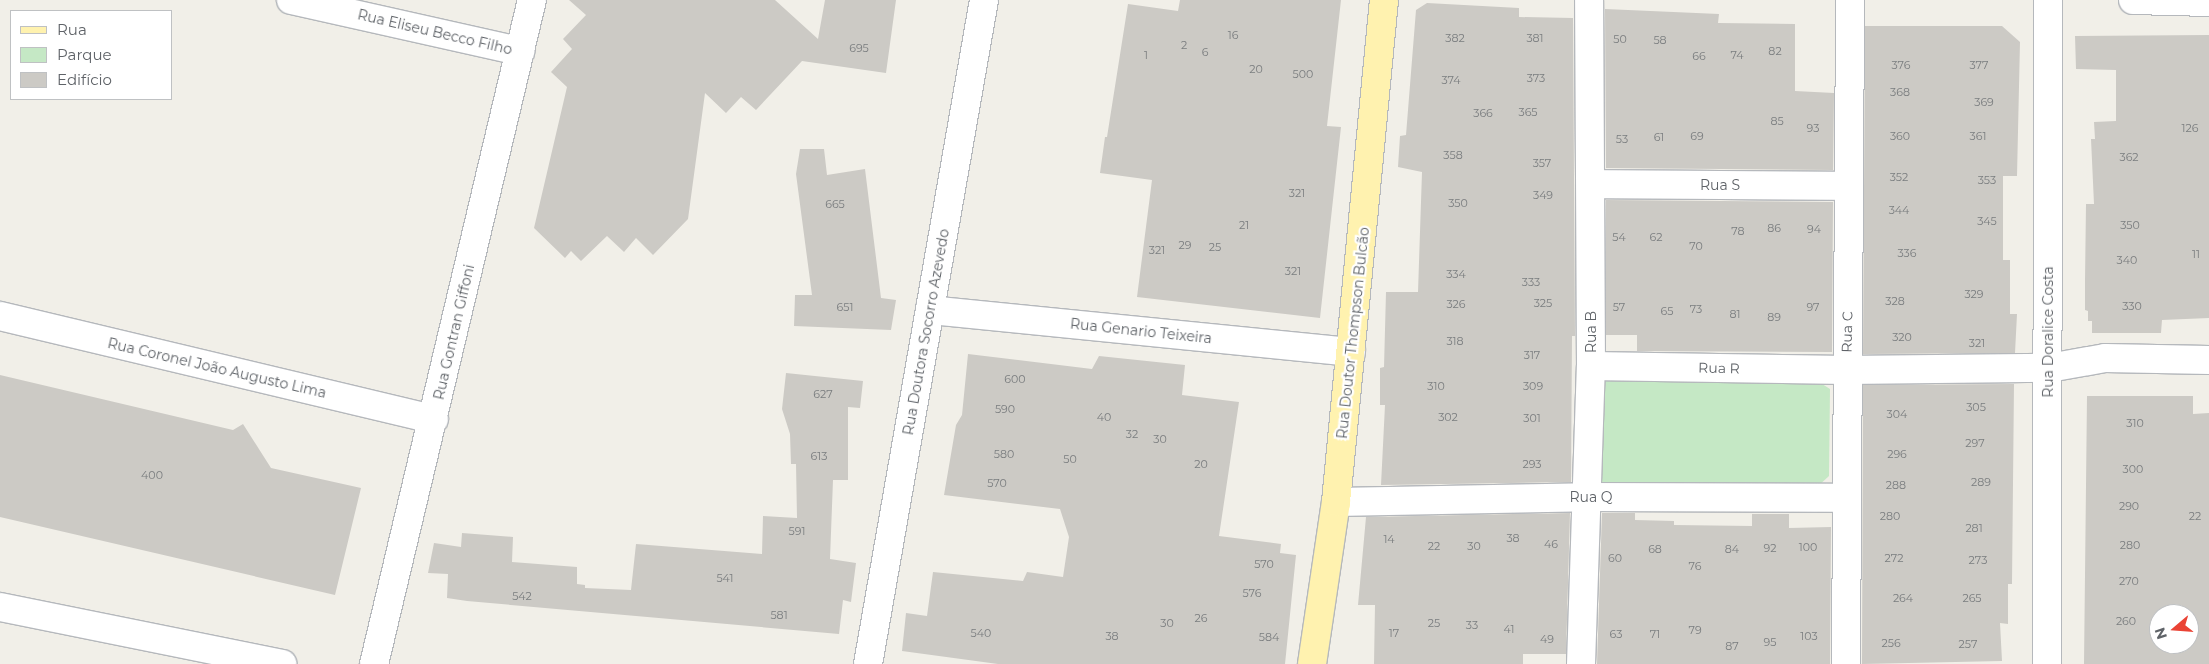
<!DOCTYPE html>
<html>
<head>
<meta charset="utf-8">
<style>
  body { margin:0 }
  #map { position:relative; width:2209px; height:664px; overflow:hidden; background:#f1efe8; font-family:Montserrat,sans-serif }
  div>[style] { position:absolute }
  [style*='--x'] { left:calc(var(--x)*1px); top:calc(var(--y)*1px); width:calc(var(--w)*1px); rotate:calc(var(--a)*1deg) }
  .green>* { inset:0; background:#c5e8c5 }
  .building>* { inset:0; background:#cccac5 }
  .roads { filter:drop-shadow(1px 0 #b5b8bc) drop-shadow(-1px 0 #b5b8bc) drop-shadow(0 1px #b5b8bc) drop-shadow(0 -1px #b5b8bc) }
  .minor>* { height:28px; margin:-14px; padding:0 14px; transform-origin:14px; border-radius:14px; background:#fff }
  .major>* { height:28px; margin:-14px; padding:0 14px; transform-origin:14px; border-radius:14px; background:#fff2af }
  span { translate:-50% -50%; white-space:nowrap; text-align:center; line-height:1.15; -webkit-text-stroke:4.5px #fff; paint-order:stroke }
  .number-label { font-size:11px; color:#7a7d7f }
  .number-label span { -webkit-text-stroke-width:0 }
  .street-label { font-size:14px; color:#5f6368 }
  .legend { position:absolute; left:10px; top:10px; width:162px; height:90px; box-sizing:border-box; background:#fff; border:1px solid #bfc1c3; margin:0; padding:6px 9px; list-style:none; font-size:15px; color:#5f6368 }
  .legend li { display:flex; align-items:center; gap:10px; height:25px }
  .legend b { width:25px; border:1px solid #bfc1c3 }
  .north { position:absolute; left:2149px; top:604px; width:50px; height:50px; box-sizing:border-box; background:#fff; border:1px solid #bfc1c3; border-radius:50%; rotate:252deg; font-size:14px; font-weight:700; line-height:20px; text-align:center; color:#5f6368 }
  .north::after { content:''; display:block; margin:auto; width:18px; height:22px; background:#ea4335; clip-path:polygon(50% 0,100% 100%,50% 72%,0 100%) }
</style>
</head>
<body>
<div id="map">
  <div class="green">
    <i style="clip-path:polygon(1610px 378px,1819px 382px,1830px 389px,1829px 476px,1817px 487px,1607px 488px,1597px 481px,1600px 385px)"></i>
  </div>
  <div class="building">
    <i style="clip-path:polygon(569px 0,775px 0,818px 39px,825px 0,896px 0,886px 73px,802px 61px,756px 110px,741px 97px,726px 113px,705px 93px,688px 219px,653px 255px,636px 238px,624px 252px,607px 236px,581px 261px,571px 251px,565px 258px,534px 228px,567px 87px,551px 72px,572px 49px,563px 39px,586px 15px)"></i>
    <i style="clip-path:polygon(1180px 0,1341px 0,1327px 126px,1341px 127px,1320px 318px,1137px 297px,1152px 180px,1100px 173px,1105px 137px,1107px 137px,1128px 4px,1178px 11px)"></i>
    <i style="clip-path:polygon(1427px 3px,1519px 8px,1519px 17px,1573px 18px,1575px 336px,1572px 336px,1571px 482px,1381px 485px,1385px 405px,1380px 405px,1380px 368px,1384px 367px,1386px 292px,1418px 292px,1422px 172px,1398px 167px,1400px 136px,1406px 135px,1416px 10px)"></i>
    <i style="clip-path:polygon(1605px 9px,1719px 14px,1718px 23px,1795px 24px,1795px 91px,1834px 93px,1833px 170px,1606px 168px)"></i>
    <i style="clip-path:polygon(1865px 26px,2002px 26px,2020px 42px,2017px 176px,2003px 176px,2003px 260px,2010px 260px,2010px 314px,2017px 314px,2015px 353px,1863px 354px)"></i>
    <i style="clip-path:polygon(2209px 35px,2209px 318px,2162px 320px,2161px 333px,2092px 333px,2092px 321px,2088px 321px,2088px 311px,2085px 310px,2085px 281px,2086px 204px,2094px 204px,2091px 139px,2095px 139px,2094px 122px,2116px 121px,2116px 70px,2076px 69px,2075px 36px)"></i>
    <i style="clip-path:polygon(800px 149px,824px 149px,827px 175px,865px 169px,881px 298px,896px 300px,891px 330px,794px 326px,795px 295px,812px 295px,796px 174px)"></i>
    <i style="clip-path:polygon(1606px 200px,1833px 202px,1832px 352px,1637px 351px,1637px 335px,1606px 335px)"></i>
    <i style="clip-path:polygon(968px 354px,1092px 369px,1099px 356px,1185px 365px,1182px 395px,1239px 402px,1219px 536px,1281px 544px,1280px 553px,1296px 555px,1285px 664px,998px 664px,902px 651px,906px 613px,927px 616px,933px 572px,1023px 581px,1027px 572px,1063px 577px,1069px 537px,1060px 509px,944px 495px,956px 425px,962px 415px)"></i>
    <i style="clip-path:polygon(786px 373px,863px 381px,860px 408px,848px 407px,848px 480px,833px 480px,830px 559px,856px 563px,851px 602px,843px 600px,839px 634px,467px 601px,447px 598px,448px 574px,428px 573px,434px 543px,461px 547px,462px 533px,513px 537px,512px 562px,577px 567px,577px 584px,585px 585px,585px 588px,631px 590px,636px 544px,762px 554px,763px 516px,797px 518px,796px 464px,791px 464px,790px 434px,782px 409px)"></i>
    <i style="clip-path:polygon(0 375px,233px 430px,243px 424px,271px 468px,361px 488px,335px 595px,0 517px)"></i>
    <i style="clip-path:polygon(2014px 384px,2012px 584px,2008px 584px,2008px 624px,2000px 623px,2002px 661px,1862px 664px,1863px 385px)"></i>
    <i style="clip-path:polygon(evenodd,2087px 396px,2193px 396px,2193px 414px,2209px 413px,2209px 664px,2084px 664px,2087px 396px,2159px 614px,2189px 614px,2189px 644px,2159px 644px,2159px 614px)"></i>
    <i style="clip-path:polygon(1570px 513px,1566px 654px,1523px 654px,1523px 664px,1374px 664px,1375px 605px,1358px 605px,1366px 517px)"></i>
    <i style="clip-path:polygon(1602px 513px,1635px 513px,1635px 520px,1674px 521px,1674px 525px,1752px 526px,1752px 514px,1789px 514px,1789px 528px,1831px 527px,1830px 664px,1597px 664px)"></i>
  </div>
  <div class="roads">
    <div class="minor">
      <i style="--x:291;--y:0;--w:235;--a:12.6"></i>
      <i style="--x:2133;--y:0;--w:76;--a:1.5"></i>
      <i style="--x:1591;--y:184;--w:258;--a:0.4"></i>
      <i style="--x:930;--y:310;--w:423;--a:5.7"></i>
      <i style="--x:0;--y:316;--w:446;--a:13.4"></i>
      <i style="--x:1591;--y:366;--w:255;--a:0.9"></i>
      <i style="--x:1846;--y:370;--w:203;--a:-0.6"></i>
      <i style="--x:2049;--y:368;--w:57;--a:-10.1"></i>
      <i style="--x:2105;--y:358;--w:104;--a:1.1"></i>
      <i style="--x:1336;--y:502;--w:250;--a:-1.1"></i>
      <i style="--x:1586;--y:497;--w:260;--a:0.2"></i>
      <i style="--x:0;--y:607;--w:288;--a:11.4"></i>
      <i style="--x:374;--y:664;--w:683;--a:-76.62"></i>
      <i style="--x:868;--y:664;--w:674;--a:-80.09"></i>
      <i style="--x:1581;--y:664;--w:298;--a:-88.1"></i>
      <i style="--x:1591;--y:366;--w:366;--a:-90.3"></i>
      <i style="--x:1846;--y:664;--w:664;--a:-89.65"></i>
      <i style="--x:2047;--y:664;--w:664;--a:-89.91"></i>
    </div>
    <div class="major">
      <i style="--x:1312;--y:664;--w:164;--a:-81.6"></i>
      <i style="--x:1336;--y:502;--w:504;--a:-84.54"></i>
    </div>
  </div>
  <div class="number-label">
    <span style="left:1233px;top:35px">16</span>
    <span style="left:1455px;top:38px">382</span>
    <span style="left:1535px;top:38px">381</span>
    <span style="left:1620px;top:39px">50</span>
    <span style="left:1660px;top:40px">58</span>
    <span style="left:1184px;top:45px">2</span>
    <span style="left:859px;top:48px">695</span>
    <span style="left:1775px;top:51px">82</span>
    <span style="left:1205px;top:52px">6</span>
    <span style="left:1146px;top:55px">1</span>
    <span style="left:1737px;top:55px">74</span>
    <span style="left:1699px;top:56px">66</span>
    <span style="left:1901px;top:65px">376</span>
    <span style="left:1979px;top:65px">377</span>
    <span style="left:1256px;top:69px">20</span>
    <span style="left:1303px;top:74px">500</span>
    <span style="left:1536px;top:78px">373</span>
    <span style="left:1451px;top:80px">374</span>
    <span style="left:1900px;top:92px">368</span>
    <span style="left:1984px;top:102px">369</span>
    <span style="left:1528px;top:112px">365</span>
    <span style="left:1483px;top:113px">366</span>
    <span style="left:1777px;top:121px">85</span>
    <span style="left:1813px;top:128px">93</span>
    <span style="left:2190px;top:128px">126</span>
    <span style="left:1697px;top:136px">69</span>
    <span style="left:1900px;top:136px">360</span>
    <span style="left:1978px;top:136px">361</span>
    <span style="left:1659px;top:137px">61</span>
    <span style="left:1622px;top:139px">53</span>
    <span style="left:1453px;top:155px">358</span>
    <span style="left:2129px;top:157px">362</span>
    <span style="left:1542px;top:163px">357</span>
    <span style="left:1899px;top:177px">352</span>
    <span style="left:1987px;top:180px">353</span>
    <span style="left:1297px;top:193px">321</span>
    <span style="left:1543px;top:195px">349</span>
    <span style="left:1458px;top:203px">350</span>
    <span style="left:835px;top:204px">665</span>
    <span style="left:1899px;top:210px">344</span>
    <span style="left:1987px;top:221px">345</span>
    <span style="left:1244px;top:225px">21</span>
    <span style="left:2130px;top:225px">350</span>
    <span style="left:1774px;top:228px">86</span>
    <span style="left:1814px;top:229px">94</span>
    <span style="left:1738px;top:231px">78</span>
    <span style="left:1619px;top:237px">54</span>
    <span style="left:1656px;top:237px">62</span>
    <span style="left:1185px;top:245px">29</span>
    <span style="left:1696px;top:246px">70</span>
    <span style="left:1215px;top:247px">25</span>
    <span style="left:1157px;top:250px">321</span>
    <span style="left:1907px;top:253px">336</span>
    <span style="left:2196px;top:254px">11</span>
    <span style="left:2127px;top:260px">340</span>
    <span style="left:1293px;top:271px">321</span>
    <span style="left:1456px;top:274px">334</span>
    <span style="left:1531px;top:282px">333</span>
    <span style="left:1974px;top:294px">329</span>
    <span style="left:1895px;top:301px">328</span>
    <span style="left:1543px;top:303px">325</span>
    <span style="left:1456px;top:304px">326</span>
    <span style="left:2132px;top:306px">330</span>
    <span style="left:845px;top:307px">651</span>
    <span style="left:1619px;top:307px">57</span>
    <span style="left:1813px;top:307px">97</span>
    <span style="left:1696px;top:309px">73</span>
    <span style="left:1667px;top:311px">65</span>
    <span style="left:1735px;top:314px">81</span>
    <span style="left:1774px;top:317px">89</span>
    <span style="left:1902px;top:337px">320</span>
    <span style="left:1455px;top:341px">318</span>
    <span style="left:1977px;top:343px">321</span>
    <span style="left:1532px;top:355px">317</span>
    <span style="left:1015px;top:379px">600</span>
    <span style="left:1436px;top:386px">310</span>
    <span style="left:1533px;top:386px">309</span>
    <span style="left:823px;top:394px">627</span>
    <span style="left:1976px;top:407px">305</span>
    <span style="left:1005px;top:409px">590</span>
    <span style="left:1897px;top:414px">304</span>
    <span style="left:1104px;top:417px">40</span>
    <span style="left:1448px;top:417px">302</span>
    <span style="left:1532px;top:418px">301</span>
    <span style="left:2135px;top:423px">310</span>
    <span style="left:1132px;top:434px">32</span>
    <span style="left:1160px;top:439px">30</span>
    <span style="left:1975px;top:443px">297</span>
    <span style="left:1004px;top:454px">580</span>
    <span style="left:1897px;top:454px">296</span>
    <span style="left:819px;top:456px">613</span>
    <span style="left:1070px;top:459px">50</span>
    <span style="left:1201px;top:464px">20</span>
    <span style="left:1532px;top:464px">293</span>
    <span style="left:2133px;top:469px">300</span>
    <span style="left:152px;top:475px">400</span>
    <span style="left:1981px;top:482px">289</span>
    <span style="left:997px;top:483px">570</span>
    <span style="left:1896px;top:485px">288</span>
    <span style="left:2129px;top:506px">290</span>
    <span style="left:1890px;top:516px">280</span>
    <span style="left:2195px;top:516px">22</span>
    <span style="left:1974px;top:528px">281</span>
    <span style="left:797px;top:531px">591</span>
    <span style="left:1513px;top:538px">38</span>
    <span style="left:1389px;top:539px">14</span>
    <span style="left:1551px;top:544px">46</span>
    <span style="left:2130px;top:545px">280</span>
    <span style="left:1434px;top:546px">22</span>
    <span style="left:1474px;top:546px">30</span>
    <span style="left:1808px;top:547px">100</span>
    <span style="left:1770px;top:548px">92</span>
    <span style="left:1655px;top:549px">68</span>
    <span style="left:1732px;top:549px">84</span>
    <span style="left:1615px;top:558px">60</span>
    <span style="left:1894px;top:558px">272</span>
    <span style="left:1978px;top:560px">273</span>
    <span style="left:1264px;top:564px">570</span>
    <span style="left:1695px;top:566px">76</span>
    <span style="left:725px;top:578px">541</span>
    <span style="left:2129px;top:581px">270</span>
    <span style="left:1252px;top:593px">576</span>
    <span style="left:522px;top:596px">542</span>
    <span style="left:1903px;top:598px">264</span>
    <span style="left:1972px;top:598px">265</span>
    <span style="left:779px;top:615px">581</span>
    <span style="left:1201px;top:618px">26</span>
    <span style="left:2126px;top:621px">260</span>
    <span style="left:1167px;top:623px">30</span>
    <span style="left:1434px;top:623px">25</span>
    <span style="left:1472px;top:625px">33</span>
    <span style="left:1509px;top:629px">41</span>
    <span style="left:1695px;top:630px">79</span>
    <span style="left:981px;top:633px">540</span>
    <span style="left:1394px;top:633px">17</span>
    <span style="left:1616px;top:634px">63</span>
    <span style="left:1655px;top:634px">71</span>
    <span style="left:1112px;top:636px">38</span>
    <span style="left:1809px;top:636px">103</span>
    <span style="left:1269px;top:637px">584</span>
    <span style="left:1547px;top:639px">49</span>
    <span style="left:1770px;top:642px">95</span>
    <span style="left:1891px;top:643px">256</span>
    <span style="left:1968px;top:644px">257</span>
    <span style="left:1732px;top:646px">87</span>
  </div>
  <div class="street-label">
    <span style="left:435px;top:32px;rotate:13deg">Rua Eliseu Becco Filho</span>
    <span style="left:1720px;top:185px">Rua S</span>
    <span style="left:1141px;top:331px;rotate:6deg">Rua Genario Teixeira</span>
    <span style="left:454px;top:332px;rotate:-77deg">Rua Gontran Giffoni</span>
    <span style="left:926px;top:332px;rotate:-80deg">Rua Doutora Socorro Azevedo</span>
    <span style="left:1591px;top:332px;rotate:-90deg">Rua B</span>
    <span style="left:1847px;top:332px;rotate:-89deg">Rua C</span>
    <span style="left:2048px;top:332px;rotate:-90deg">Rua Doralice Costa</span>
    <span style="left:1353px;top:333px;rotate:-84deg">Rua Doutor Thompson Bulcão</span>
    <span style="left:217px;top:368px;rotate:13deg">Rua Coronel João Augusto Lima</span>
    <span style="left:1719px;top:368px;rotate:1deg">Rua R</span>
    <span style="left:1591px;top:497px">Rua Q</span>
  </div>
  <ul class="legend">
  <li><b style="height:6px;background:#fff2af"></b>Rua</li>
  <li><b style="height:14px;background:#c5e8c5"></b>Parque</li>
  <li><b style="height:14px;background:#cccac5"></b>Edifício</li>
  </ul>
  <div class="north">N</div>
</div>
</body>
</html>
